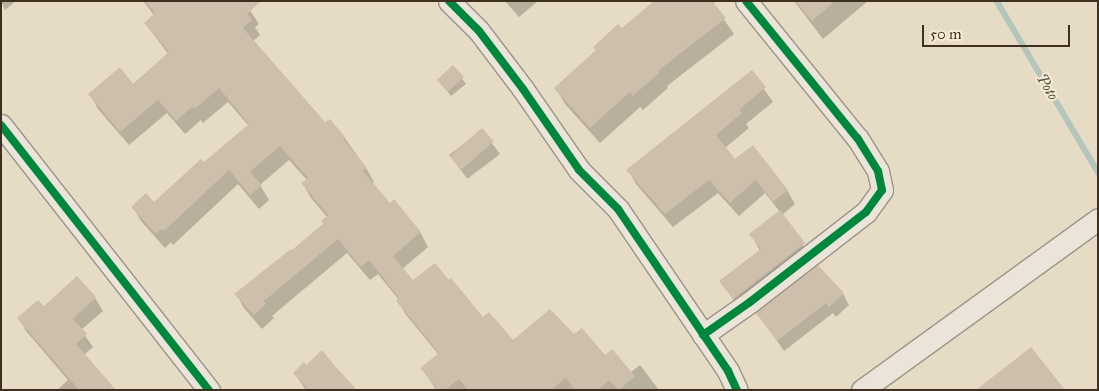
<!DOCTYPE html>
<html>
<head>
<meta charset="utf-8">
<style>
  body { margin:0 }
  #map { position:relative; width:1099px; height:391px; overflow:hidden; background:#e6dbc5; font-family:"IM FELL Great Primer",serif }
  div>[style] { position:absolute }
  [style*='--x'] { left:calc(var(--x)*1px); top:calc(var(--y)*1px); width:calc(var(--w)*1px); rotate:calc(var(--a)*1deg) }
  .shadow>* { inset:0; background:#0003; transform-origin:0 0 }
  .stream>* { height:5.5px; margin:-2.75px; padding:0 2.75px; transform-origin:2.75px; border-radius:2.75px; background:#b4c5bc }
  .building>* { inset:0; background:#cebeac; transform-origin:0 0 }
  .roads { filter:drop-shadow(1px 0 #9c9486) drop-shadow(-1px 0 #9c9486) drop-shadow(0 1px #9c9486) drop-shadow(0 -1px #9c9486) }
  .street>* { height:21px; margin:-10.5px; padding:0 10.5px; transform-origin:10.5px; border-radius:10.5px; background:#eae4d9 }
  .cycleway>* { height:8px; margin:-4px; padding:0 4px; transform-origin:4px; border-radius:4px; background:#00873e }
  span { translate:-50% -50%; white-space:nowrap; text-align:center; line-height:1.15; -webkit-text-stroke:4px #f7ebd1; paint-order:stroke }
  .water-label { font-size:15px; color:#575246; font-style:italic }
  .frame { position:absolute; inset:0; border:2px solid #3f2f20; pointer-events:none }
  .scale { position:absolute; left:922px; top:25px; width:148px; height:22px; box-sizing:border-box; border:2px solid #3f2f20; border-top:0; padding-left:6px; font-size:15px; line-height:18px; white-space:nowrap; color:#3f2f20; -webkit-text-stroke:4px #f7ebd1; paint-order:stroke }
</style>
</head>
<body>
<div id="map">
  <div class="shadow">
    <i style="clip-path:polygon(1px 1px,16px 1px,5px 10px)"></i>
    <i style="clip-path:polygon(143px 1px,244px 1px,259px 24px,255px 27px,260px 35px,253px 41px,325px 124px,344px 137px,366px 168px,374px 182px,372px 184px,389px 204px,420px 232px,428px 247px,402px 269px,412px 282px,483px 318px,513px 342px,574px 336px,631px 372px,640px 365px,659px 390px,436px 390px,422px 368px,439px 355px,406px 315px,398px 301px,399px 300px,378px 274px,370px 280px,347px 253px,272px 316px,274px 318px,262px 329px,244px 308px,236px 294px,292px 252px,324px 224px,327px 217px,311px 198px,303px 184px,307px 180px,289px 160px,260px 185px,269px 200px,259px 209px,238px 184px,173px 245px,171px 242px,165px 248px,141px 221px,133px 207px,154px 204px,249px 126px,228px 102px,203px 123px,201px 120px,185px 134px,167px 113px,129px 145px,98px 109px,90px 94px,133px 85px,169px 55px,145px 23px,154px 15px)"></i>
    <i style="clip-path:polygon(505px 1px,538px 1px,519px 17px)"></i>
    <i style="clip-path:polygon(656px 1px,716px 1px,713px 4px,734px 34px,667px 86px,668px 88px,643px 110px,640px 107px,600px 143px,565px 104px,556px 89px)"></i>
    <i style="clip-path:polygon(794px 1px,868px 1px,823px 39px)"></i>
    <i style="clip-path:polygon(453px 66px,466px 84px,451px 96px,441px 84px)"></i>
    <i style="clip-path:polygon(752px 72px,773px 102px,746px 124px,749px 128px,725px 148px,735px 161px,787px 190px,795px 204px,782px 215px,813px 260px,743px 313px,721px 281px,760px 251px,751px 234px,780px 212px,765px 193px,739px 216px,718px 193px,673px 227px,636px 184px,628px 170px)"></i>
    <i style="left:482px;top:130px;width:30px;height:41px;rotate:53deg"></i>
    <i style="clip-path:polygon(817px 267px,843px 294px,849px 305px,836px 317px,833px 313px,784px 351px,758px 313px)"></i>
    <i style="clip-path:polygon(77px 278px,95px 298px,103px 311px,81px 330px,93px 347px,84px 355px,114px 390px,57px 390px,68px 380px,26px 331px,19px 318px,44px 308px)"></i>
    <i style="clip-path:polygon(306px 366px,354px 390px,306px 390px,294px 373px)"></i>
  </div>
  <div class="stream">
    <i style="--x:997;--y:1;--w:199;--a:59.4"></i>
  </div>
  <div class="building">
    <i style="clip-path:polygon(145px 1px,261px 1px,247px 14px,252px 20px,243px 28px,325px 122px,330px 119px,345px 137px,343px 139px,367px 168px,363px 171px,390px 203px,394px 199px,421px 232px,393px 256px,413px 280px,435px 263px,449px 280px,451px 278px,483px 317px,489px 312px,513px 340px,550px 309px,574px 334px,582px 328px,605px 355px,612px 349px,635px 376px,619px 390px,609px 381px,598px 390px,575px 390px,566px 378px,551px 390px,468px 390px,459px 379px,445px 390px,438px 390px,420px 368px,439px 353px,396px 301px,399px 298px,369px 260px,361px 267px,338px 239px,264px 301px,266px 304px,254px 315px,234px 294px,291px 249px,292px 250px,323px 224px,321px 221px,328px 215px,301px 183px,308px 178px,280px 146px,250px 172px,262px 185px,250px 195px,229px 170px,164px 231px,162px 229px,156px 234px,131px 207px,146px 193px,154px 202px,201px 159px,204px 162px,249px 124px,219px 88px,195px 109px,192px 107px,176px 121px,158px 100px,120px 132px,88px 94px,120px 67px,133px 84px,169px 52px,144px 23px,155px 13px)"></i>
    <i style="clip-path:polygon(654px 1px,712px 1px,726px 18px,659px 70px,660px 72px,633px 96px,630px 92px,590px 128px,554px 88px,596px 50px,593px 47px,618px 24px,622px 28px)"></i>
    <i style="clip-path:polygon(795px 1px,835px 1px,812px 21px)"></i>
    <i style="left:453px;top:65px;width:16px;height:22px;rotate:47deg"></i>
    <i style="clip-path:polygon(752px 70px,766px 87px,739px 110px,742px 113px,716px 135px,735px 159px,753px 145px,788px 190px,773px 202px,756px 180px,730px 203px,709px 180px,665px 214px,626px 170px)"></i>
    <i style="left:482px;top:128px;width:18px;height:43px;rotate:49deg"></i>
    <i style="clip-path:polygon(780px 210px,805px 243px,733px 299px,719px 281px,761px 249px,749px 234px)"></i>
    <i style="clip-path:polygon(818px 265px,844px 293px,829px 307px,826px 303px,777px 341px,756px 313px)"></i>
    <i style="clip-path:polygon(77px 276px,96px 297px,73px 319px,87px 334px,76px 344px,116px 390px,79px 390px,17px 318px,38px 300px,44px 306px)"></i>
    <i style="clip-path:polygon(1031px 347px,1065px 390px,976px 390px)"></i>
    <i style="clip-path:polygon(322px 350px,334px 365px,357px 390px,309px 390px,293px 373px,304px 362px,306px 365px)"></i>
  </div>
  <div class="roads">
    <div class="street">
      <i style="--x:449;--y:1;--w:42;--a:45"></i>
      <i style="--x:479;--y:31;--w:73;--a:52.8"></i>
      <i style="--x:523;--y:89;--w:98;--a:55.3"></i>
      <i style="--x:579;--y:170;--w:55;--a:45"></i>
      <i style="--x:618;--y:209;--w:196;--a:55.8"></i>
      <i style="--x:728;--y:371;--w:21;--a:65"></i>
      <i style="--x:1;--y:125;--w:337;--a:51.9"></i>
      <i style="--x:703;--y:335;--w:57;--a:-35.1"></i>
      <i style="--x:750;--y:302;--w:147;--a:-37.8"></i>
      <i style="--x:866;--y:212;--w:27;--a:-54"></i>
      <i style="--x:882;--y:190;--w:19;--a:-102"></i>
      <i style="--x:878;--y:171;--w:39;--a:-122"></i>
      <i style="--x:857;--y:138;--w:176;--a:-129"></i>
      <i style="--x:862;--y:390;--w:291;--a:-35.9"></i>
    </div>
  </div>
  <div class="cycleway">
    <i style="--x:449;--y:1;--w:42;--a:45"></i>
    <i style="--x:479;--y:31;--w:73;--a:52.8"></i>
    <i style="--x:523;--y:89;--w:98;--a:55.3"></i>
    <i style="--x:579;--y:170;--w:55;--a:45"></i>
    <i style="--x:618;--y:209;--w:196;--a:55.8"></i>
    <i style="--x:728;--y:371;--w:21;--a:65"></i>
    <i style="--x:1;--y:125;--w:337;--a:51.9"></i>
    <i style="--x:703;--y:335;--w:57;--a:-35.1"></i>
    <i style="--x:750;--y:302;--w:147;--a:-37.8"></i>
    <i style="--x:866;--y:212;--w:27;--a:-54"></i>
    <i style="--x:882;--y:190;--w:19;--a:-102"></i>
    <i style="--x:878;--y:171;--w:39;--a:-122"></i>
    <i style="--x:857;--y:138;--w:176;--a:-129"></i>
  </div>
  <div class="water-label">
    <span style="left:1047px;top:87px;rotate:59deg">Poto</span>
  </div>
  <div class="frame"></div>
  <div class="scale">50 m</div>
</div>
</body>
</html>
